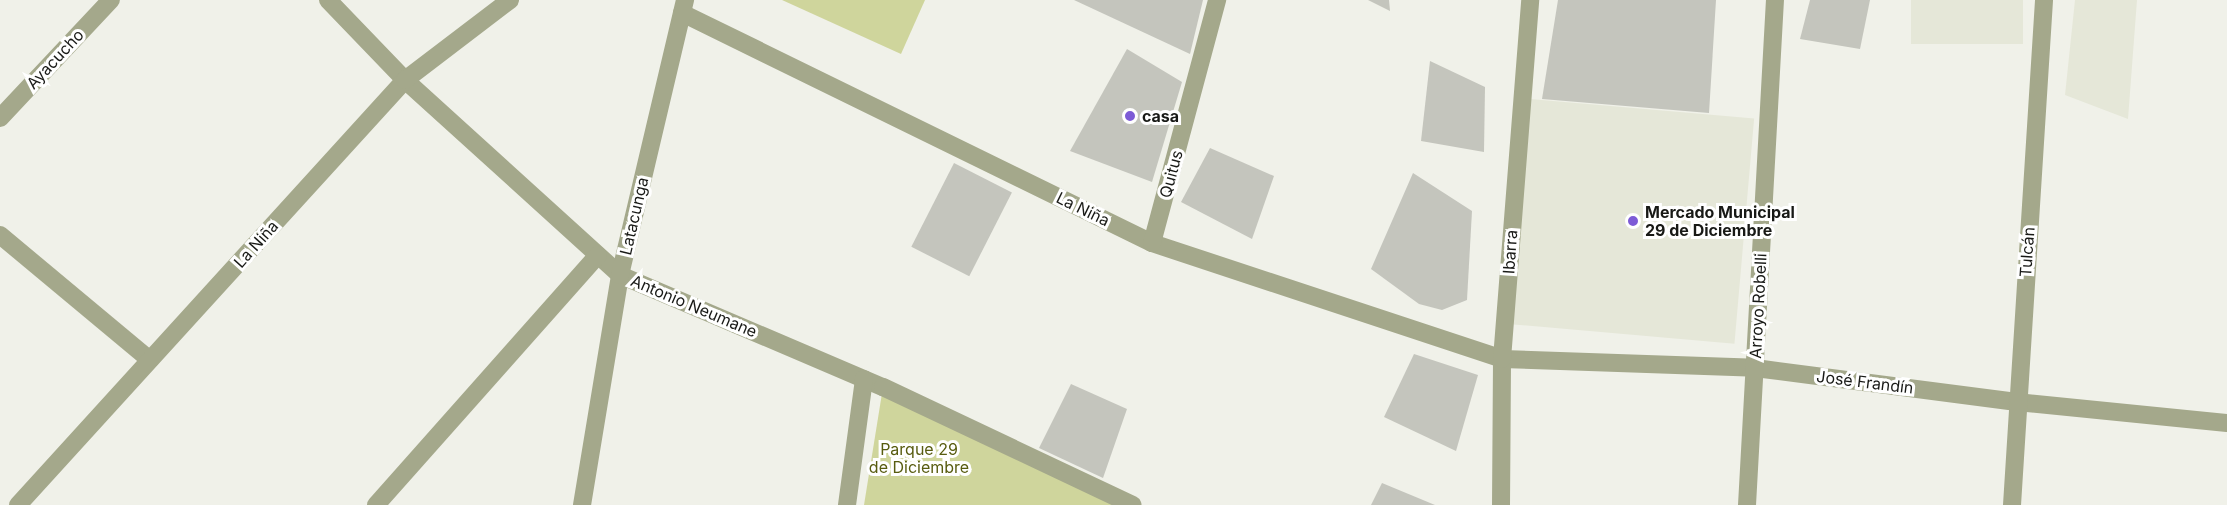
<!DOCTYPE html>
<html>
<head>
<meta charset="utf-8">
<style>
  body { margin:0 }
  #map { position:relative; width:2227px; height:505px; overflow:hidden; background:#f0f1e9; font-family:Inter,sans-serif }
  div>[style] { position:absolute }
  [style*='--x'] { left:calc(var(--x)*1px); top:calc(var(--y)*1px); width:calc(var(--w)*1px); rotate:calc(var(--a)*1deg) }
  .built>* { inset:0; background:#e5e7d8; transform-origin:0 0 }
  .green>* { inset:0; background:#cfd59c }
  .building>* { inset:0; background:#c4c5bd; transform-origin:0 0 }
  .minor>* { height:18px; margin:-9px; padding:0 9px; transform-origin:9px; border-radius:9px; background:#a4a88b }
  .tertiary>* { height:18px; margin:-9px; padding:0 9px; transform-origin:9px; border-radius:9px; background:#a4a88b }
  .dots>* { width:16px; height:16px; translate:-50% -50%; box-sizing:border-box; border:3px solid #fff; border-radius:50% }
  span { translate:-50% -50%; white-space:nowrap; text-align:center; line-height:1.15; -webkit-text-stroke:6px #fff; paint-order:stroke }
  .street-label { font-size:16px; color:#181916 }
  .poi-label { font-size:16px; color:#181916; font-weight:700 }
  .left { translate:0 -50%; text-align:left }
  .park-label { font-size:16px; color:#585c10 }
</style>
</head>
<body>
<div id="map">
  <div class="built">
    <i style="left:1911px;top:0;width:112px;height:44px"></i>
    <i style="clip-path:polygon(2075px 0,2137px 0,2128px 119px,2065px 95px)"></i>
    <i style="left:1530px;top:99px;width:225px;height:226px;rotate:5deg"></i>
  </div>
  <div class="green">
    <i style="clip-path:polygon(782px 0,925px 0,901px 54px)"></i>
    <i style="clip-path:polygon(883px 387px,1133px 505px,864px 505px)"></i>
  </div>
  <div class="building">
    <i style="clip-path:polygon(1074px 0,1203px 0,1190px 54px)"></i>
    <i style="clip-path:polygon(1368px 0,1389px 0,1390px 11px)"></i>
    <i style="clip-path:polygon(1558px 0,1716px 0,1709px 113px,1542px 99px)"></i>
    <i style="clip-path:polygon(1810px 0,1870px 0,1860px 49px,1800px 39px)"></i>
    <i style="clip-path:polygon(1127px 49px,1182px 82px,1152px 182px,1070px 151px)"></i>
    <i style="clip-path:polygon(1430px 61px,1485px 87px,1484px 152px,1421px 141px)"></i>
    <i style="clip-path:polygon(1210px 148px,1274px 176px,1252px 239px,1181px 202px)"></i>
    <i style="left:954px;top:163px;width:65px;height:94px;rotate:27deg"></i>
    <i style="clip-path:polygon(1413px 173px,1472px 211px,1467px 300px,1442px 310px,1419px 304px,1371px 269px)"></i>
    <i style="clip-path:polygon(1414px 354px,1478px 375px,1456px 451px,1384px 417px)"></i>
    <i style="clip-path:polygon(1071px 384px,1127px 409px,1103px 478px,1039px 448px)"></i>
    <i style="clip-path:polygon(1382px 483px,1435px 505px,1371px 505px)"></i>
  </div>
  <div class="minor">
    <i style="--x:328;--y:0;--w:111;--a:46.1"></i>
    <i style="--x:405;--y:80;--w:290;--a:42.2"></i>
    <i style="--x:620;--y:275;--w:286;--a:23.1"></i>
    <i style="--x:883;--y:387;--w:276;--a:25.3"></i>
    <i style="--x:682;--y:13;--w:523;--a:26.08"></i>
    <i style="--x:1152;--y:243;--w:369;--a:18.3"></i>
    <i style="--x:1502;--y:359;--w:253;--a:2"></i>
    <i style="--x:1755;--y:368;--w:264;--a:7.4"></i>
    <i style="--x:2017;--y:402;--w:211;--a:5.7"></i>
    <i style="--x:0;--y:118;--w:162;--a:-46.8"></i>
    <i style="--x:0;--y:235;--w:195;--a:39.8"></i>
    <i style="--x:1152;--y:243;--w:252;--a:-75"></i>
    <i style="--x:376;--y:505;--w:334;--a:-48.4"></i>
    <i style="--x:582;--y:505;--w:233;--a:-80.6"></i>
    <i style="--x:620;--y:275;--w:283;--a:-76.7"></i>
    <i style="--x:847;--y:505;--w:127;--a:-82.3"></i>
    <i style="--x:1747;--y:505;--w:506;--a:-86.83"></i>
    <i style="--x:2012;--y:505;--w:506;--a:-86.37"></i>
  </div>
  <div class="tertiary">
    <i style="--x:18;--y:505;--w:575;--a:-47.68"></i>
    <i style="--x:405;--y:80;--w:132;--a:-37.3"></i>
    <i style="--x:1501;--y:505;--w:146;--a:-89.6"></i>
    <i style="--x:1502;--y:359;--w:360;--a:-85.5"></i>
  </div>
  <div class="dots">
    <i style="left:1130px;top:116px;background:#7d5bd6"></i>
    <i style="left:1633px;top:221px;background:#7d5bd6"></i>
  </div>
  <div class="street-label">
    <span style="left:55px;top:59px;rotate:-47deg">Ayacucho</span>
    <span style="left:1171px;top:174px;rotate:-75deg">Quitus</span>
    <span style="left:1083px;top:209px;rotate:26deg">La Niña</span>
    <span style="left:634px;top:216px;rotate:-77deg">Latacunga</span>
    <span style="left:256px;top:244px;rotate:-48deg">La Niña</span>
    <span style="left:1510px;top:252px;rotate:-86deg">Ibarra</span>
    <span style="left:2027px;top:252px;rotate:-86deg">Tulcán</span>
    <span style="left:694px;top:306px;rotate:23deg">Antonio Neumane</span>
    <span style="left:1758px;top:306px;rotate:-87deg">Arroyo Robelli</span>
    <span style="left:1865px;top:382px;rotate:7deg">José Frandín</span>
  </div>
  <div class="poi-label">
    <span class="left" style="left:1142px;top:116px">casa</span>
    <span class="left" style="left:1645px;top:221px">Mercado Municipal<br>29 de Diciembre</span>
  </div>
  <div class="park-label">
    <span style="left:919px;top:458px">Parque 29<br>de Diciembre</span>
  </div>
</div>
</body>
</html>
